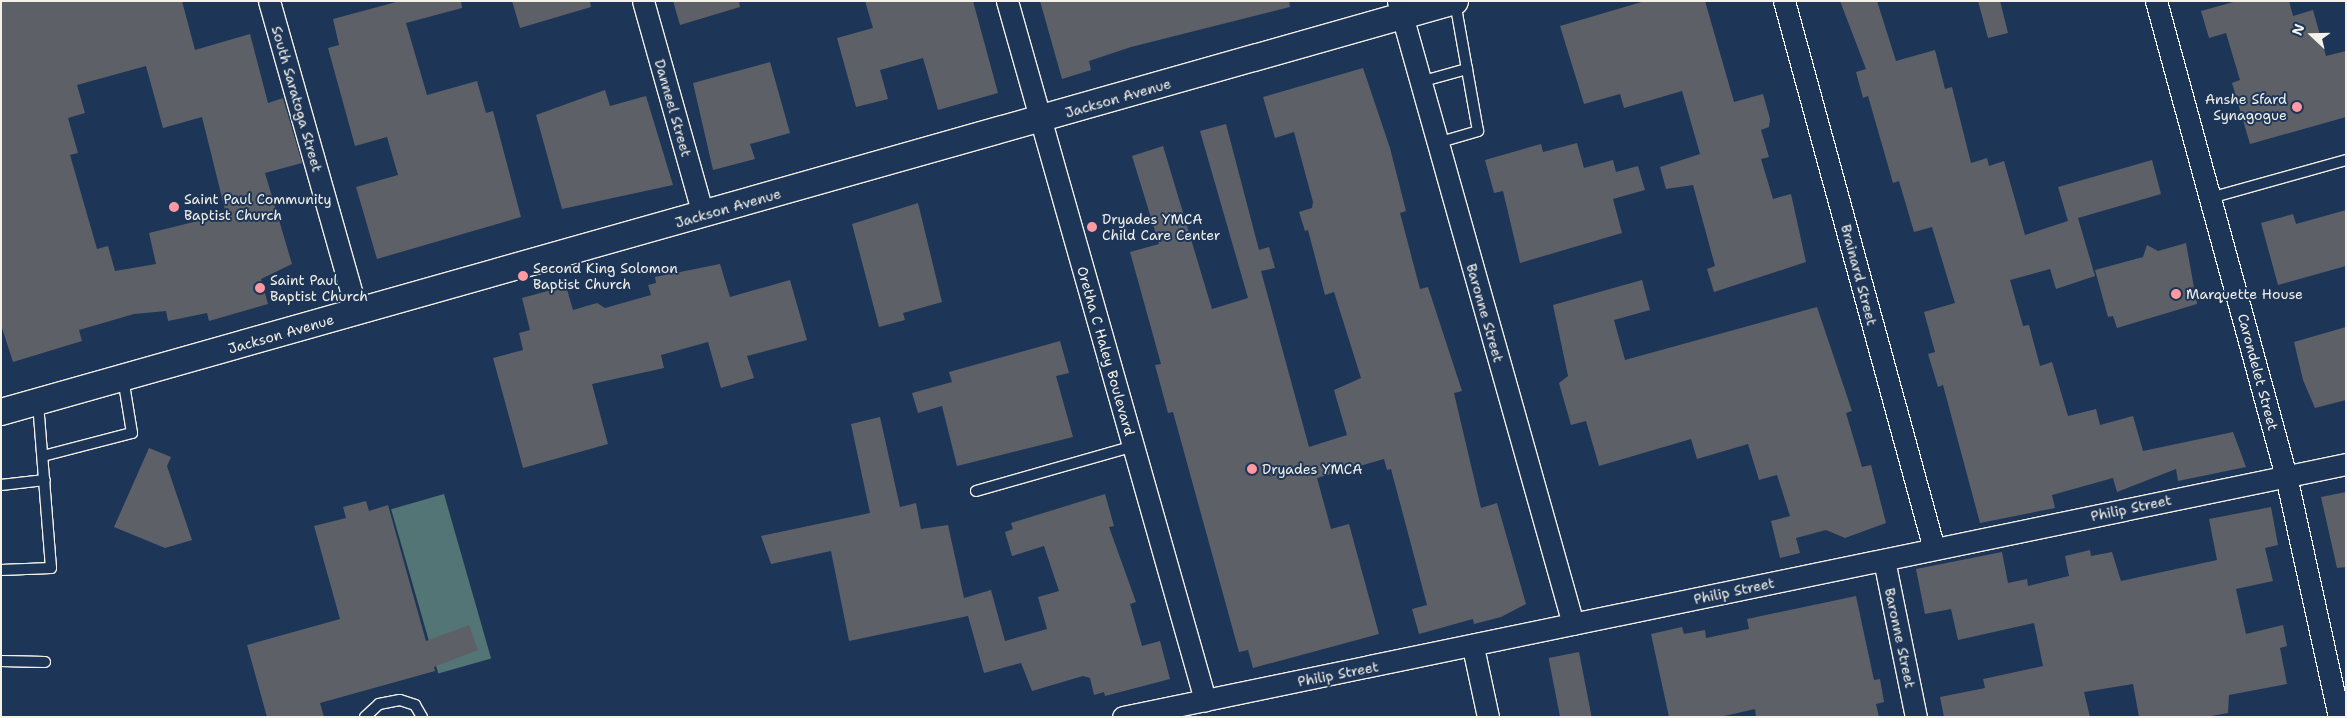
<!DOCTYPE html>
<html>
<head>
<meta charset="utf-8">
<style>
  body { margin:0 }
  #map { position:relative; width:2347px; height:718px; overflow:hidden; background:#1d3557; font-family:"Shantell Sans",sans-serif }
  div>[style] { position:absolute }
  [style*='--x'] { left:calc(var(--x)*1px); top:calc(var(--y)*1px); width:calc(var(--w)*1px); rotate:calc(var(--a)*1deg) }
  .green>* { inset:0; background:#537575; transform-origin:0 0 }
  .building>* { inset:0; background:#5e6068; transform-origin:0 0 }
  .roads { filter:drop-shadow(1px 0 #f4f1e8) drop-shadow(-1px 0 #f4f1e8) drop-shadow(0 1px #f4f1e8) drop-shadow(0 -1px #f4f1e8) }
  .service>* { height:10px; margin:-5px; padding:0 5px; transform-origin:5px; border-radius:5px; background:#1d3557 }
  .minor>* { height:21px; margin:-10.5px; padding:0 10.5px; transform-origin:10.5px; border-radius:10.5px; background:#1d3557 }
  .tertiary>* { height:26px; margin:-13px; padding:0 13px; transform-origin:13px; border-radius:13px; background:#1d3557 }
  .dots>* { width:14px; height:14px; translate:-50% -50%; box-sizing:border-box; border:2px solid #1d3557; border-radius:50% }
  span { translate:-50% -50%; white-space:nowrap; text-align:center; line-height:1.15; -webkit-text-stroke:4px #1d3557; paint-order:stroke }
  .street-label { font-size:14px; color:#f4f1e8 }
  .poi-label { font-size:14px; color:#f4f1e8 }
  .right { translate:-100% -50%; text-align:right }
  .left { translate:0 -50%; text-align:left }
  .frame { position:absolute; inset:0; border:2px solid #f4f1e8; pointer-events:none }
  .north { position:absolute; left:2287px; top:10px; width:50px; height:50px; -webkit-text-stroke:4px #1d3557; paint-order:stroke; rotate:291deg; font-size:14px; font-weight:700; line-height:20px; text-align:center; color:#f4f1e8 }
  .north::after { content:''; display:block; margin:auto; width:18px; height:22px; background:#f4f1e8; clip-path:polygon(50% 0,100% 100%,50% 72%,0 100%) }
</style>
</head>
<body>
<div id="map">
  <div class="green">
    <i style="left:444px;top:494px;width:171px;height:55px;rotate:74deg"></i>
  </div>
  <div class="building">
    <i style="clip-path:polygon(evenodd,1px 1px,182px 1px,195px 50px,250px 34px,268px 103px,283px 98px,302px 163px,265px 173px,292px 264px,261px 279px,268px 304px,209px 321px,207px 313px,168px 321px,166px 311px,134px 314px,79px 330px,82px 341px,13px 362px,1px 325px,1px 1px,146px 66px,163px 128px,202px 117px,226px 214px,149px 233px,156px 264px,115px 271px,108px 246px,97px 249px,70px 155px,78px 153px,68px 118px,85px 113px,77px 85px,146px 66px)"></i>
    <i style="clip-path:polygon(400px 1px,461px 1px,462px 8px,406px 23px,427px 95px,477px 81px,486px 113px,493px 111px,521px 217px,377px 259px,356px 187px,398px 175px,387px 137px,355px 146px,328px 48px,339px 45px,333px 19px)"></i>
    <i style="clip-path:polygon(512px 1px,590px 1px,591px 7px,520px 28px)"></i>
    <i style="clip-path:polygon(673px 1px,739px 1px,740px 7px,680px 25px)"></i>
    <i style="clip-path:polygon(865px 1px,973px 1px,998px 93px,938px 110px,923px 58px,880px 70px,888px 99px,856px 107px,837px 38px,873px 28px)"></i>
    <i style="clip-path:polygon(1040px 1px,1289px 1px,1290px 7px,1131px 47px,1089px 61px,1091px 70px,1062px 79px)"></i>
    <i style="clip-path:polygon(1645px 1px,1705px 1px,1734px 102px,1763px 94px,1770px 119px,1769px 127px,1761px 130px,1769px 157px,1761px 159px,1773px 199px,1791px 194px,1806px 262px,1714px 292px,1707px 269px,1715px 266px,1693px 185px,1666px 189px,1660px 167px,1700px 154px,1682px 91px,1624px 108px,1620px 94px,1584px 104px,1560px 26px)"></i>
    <i style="clip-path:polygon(1840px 1px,1877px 1px,1896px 61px,1935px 50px,1945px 89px,1952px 87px,1971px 163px,1987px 158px,1989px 166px,2004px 161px,2025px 235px,2071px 220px,2068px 221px,2058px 187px,2152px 160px,2161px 194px,2078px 218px,2095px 276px,2056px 289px,2050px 269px,2010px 280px,2023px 326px,2029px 325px,2040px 366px,2052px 362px,2068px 416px,2096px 409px,2100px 425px,2133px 416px,2143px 451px,2233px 432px,2246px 467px,2178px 481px,2176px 469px,2117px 492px,2113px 478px,2052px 495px,2055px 508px,1980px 523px,1943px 385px,1938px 387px,1928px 354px,1935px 352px,1924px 312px,1955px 303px,1932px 227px,1914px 232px,1899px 181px,1893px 183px,1868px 96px,1863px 98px,1856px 72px,1866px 69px)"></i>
    <i style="clip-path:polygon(1978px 1px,2000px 1px,2008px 33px,1988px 38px)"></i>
    <i style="clip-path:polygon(2237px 1px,2289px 1px,2293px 16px,2313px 10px,2326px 56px,2346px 51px,2346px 117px,2250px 144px,2232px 83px,2240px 80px,2226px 33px,2209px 38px,2201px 11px)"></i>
    <i style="clip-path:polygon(770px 62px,790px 133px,750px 144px,755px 159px,713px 170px,693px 83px)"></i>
    <i style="clip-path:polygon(1363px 68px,1390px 148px,1406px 211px,1400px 213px,1420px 289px,1428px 287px,1462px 391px,1454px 393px,1481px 508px,1497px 503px,1526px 604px,1501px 617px,1474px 624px,1473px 619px,1419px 634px,1412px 609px,1427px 605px,1391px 469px,1387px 470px,1384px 459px,1317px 478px,1331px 529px,1349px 524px,1379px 634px,1253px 668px,1248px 650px,1239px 652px,1173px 412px,1168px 413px,1155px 365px,1161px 364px,1130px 252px,1159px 244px,1132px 156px,1163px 146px,1212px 309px,1248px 298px,1200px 131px,1226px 124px,1259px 250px,1269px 247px,1275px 268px,1261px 271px,1309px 447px,1347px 435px,1334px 390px,1361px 378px,1334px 292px,1325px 295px,1308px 230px,1305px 231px,1299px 212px,1312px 208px,1313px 202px,1294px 132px,1275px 138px,1263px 97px)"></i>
    <i style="clip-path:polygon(605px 90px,610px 106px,646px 96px,673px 185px,562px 209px,536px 115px)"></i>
    <i style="clip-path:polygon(1577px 143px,1584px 168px,1613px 160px,1616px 172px,1638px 166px,1645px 190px,1613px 199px,1622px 233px,1520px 263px,1503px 191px,1494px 193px,1485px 160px,1541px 144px,1543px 152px)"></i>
    <i style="clip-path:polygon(918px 203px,942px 302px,903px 313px,905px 320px,879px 327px,852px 224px)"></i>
    <i style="clip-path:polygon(2346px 210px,2346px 266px,2278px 285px,2261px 223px,2293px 214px,2296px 224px)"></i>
    <i style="clip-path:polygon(2186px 243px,2197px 304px,2117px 328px,2113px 316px,2108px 317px,2095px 270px,2143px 257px,2147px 245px,2158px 251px)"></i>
    <i style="clip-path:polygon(720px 264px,730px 297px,790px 280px,807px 340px,747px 356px,754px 378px,721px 388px,708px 342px,661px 355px,664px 368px,592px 384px,608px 444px,523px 468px,493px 358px,523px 350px,519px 333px,530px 330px,522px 298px,566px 286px,573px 310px,597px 303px,605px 308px,651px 295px,648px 285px,656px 283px,655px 277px)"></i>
    <i style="clip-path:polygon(1642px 280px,1650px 310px,1614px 320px,1625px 360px,1817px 307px,1852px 411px,1846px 413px,1862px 467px,1871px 465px,1886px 523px,1845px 538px,1826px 530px,1796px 538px,1800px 553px,1780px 558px,1771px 521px,1790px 516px,1777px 475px,1759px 480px,1748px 444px,1697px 459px,1691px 439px,1599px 466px,1586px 421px,1571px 425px,1559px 383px,1568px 376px,1553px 305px)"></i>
    <i style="clip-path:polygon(2346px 327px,2346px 400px,2315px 408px,2303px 380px,2294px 342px)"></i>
    <i style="clip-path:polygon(1060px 341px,1069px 373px,1056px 376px,1073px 437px,957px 466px,942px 406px,918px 413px,912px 393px,952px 382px,949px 372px)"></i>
    <i style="clip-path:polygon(880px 417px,900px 507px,916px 503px,921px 529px,948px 525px,964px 598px,991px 590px,1005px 641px,1047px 629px,1038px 597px,1059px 591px,1044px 546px,1012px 556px,1005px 532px,1013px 529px,1011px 523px,1105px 494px,1114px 526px,1109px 527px,1136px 602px,1130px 604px,1142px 646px,1160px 641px,1170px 679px,1105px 696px,1104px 692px,1094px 695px,1090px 678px,1083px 676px,1032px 691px,1021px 663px,984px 673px,968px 616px,849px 641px,831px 551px,771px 564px,761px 536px,870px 513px,851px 424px)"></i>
    <i style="clip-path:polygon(149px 448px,171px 457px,167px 466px,192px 540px,165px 548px,114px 527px)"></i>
    <i style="clip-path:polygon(2346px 492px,2346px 567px,2337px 568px,2321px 497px)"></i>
    <i style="clip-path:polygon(366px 501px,369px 511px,388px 505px,426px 641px,469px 625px,478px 650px,434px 667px,435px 671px,320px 703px,324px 717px,267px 717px,247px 645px,340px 619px,314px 526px,346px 518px,343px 507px)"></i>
    <i style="clip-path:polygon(2271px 507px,2278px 545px,2265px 548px,2273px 581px,2236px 589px,2246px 634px,2283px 625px,2287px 646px,2280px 648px,2287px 684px,2229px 695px,2228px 713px,2206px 717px,2139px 717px,2133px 684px,2084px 692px,2090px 717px,1944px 717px,1940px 697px,1985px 688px,1983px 679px,2043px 666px,2034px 623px,1958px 640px,1951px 609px,1925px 614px,1916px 569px,2002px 552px,2008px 583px,2027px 579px,2028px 586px,2069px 576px,2065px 556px,2090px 550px,2091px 556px,2112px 552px,2121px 581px,2217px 560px,2209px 519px)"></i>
    <i style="clip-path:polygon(1856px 596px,1874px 680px,1880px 679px,1884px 702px,1876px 704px,1879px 717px,1756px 717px,1755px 709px,1720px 717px,1669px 717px,1651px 634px,1682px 627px,1684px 634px,1705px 630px,1706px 638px,1749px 629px,1747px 619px)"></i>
    <i style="left:1579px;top:652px;width:66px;height:31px;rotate:79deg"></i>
  </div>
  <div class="roads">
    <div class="service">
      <i style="--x:1420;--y:82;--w:49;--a:-15.5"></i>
      <i style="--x:1437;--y:143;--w:43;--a:-16.3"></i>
      <i style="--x:1478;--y:131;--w:131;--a:-100.1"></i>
      <i style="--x:2210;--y:198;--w:141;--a:-15.6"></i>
      <i style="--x:43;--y:456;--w:92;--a:-14.5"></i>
      <i style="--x:132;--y:433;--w:56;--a:-99.3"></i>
      <i style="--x:1;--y:485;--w:44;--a:-6.5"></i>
      <i style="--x:976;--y:491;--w:164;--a:-15.9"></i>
      <i style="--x:1;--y:570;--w:50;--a:-2.3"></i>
      <i style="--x:51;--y:568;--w:167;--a:-94.5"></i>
      <i style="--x:1;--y:661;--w:44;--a:1.3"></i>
      <i style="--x:365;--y:717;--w:19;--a:-43"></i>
      <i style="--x:379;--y:704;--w:21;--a:-11"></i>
      <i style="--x:400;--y:700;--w:16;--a:18"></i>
      <i style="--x:415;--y:705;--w:14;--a:60"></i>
    </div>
    <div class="minor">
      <i style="--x:269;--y:1;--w:323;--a:74.2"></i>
      <i style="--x:643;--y:1;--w:222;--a:74.3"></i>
      <i style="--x:1007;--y:1;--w:727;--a:74.18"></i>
      <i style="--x:1398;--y:1;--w:647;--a:74.31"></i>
      <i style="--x:1784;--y:1;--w:568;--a:74.69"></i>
      <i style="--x:2156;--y:1;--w:492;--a:74.7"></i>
      <i style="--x:2286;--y:476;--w:247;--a:77.6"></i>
      <i style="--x:1884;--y:560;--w:160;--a:78.5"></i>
      <i style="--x:1473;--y:647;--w:72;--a:77.9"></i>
      <i style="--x:1123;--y:717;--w:1249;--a:-11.69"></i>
    </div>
    <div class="tertiary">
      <i style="--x:1;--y:412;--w:1511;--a:-15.78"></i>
    </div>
  </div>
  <div class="dots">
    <i style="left:2297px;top:107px;background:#ff9aa2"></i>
    <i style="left:174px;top:207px;background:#ff9aa2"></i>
    <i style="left:1092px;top:227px;background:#ff9aa2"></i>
    <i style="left:523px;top:276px;background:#ff9aa2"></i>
    <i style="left:260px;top:288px;background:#ff9aa2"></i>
    <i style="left:2176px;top:294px;background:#ff9aa2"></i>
    <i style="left:1252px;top:469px;background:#ff9aa2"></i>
  </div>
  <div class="street-label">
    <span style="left:1118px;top:98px;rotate:-16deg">Jackson Avenue</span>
    <span style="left:297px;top:99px;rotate:74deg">South Saratoga Street</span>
    <span style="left:673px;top:108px;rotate:74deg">Danneel Street</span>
    <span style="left:728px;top:208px;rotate:-16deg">Jackson Avenue</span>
    <span style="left:1859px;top:275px;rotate:75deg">Brainard Street</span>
    <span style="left:1485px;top:313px;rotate:74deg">Baronne Street</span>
    <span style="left:281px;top:334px;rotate:-16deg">Jackson Avenue</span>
    <span style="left:1106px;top:351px;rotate:74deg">Oretha C Haley Boulevard</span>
    <span style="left:2258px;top:372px;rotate:75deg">Carondelet Street</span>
    <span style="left:2131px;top:508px;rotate:-12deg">Philip Street</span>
    <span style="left:1734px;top:591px;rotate:-12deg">Philip Street</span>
    <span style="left:1900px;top:638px;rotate:78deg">Baronne Street</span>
    <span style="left:1338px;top:674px;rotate:-11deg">Philip Street</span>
  </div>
  <div class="poi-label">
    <span class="right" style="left:2287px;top:107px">Anshe Sfard<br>Synagogue</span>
    <span class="left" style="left:184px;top:207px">Saint Paul Community<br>Baptist Church</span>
    <span class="left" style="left:1102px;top:227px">Dryades YMCA<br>Child Care Center</span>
    <span class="left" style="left:533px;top:276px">Second King Solomon<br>Baptist Church</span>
    <span class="left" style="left:270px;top:288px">Saint Paul<br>Baptist Church</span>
    <span class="left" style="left:2186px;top:294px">Marquette House</span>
    <span class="left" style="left:1262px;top:469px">Dryades YMCA</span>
  </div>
  <div class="frame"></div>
  <div class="north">N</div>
</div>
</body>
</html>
